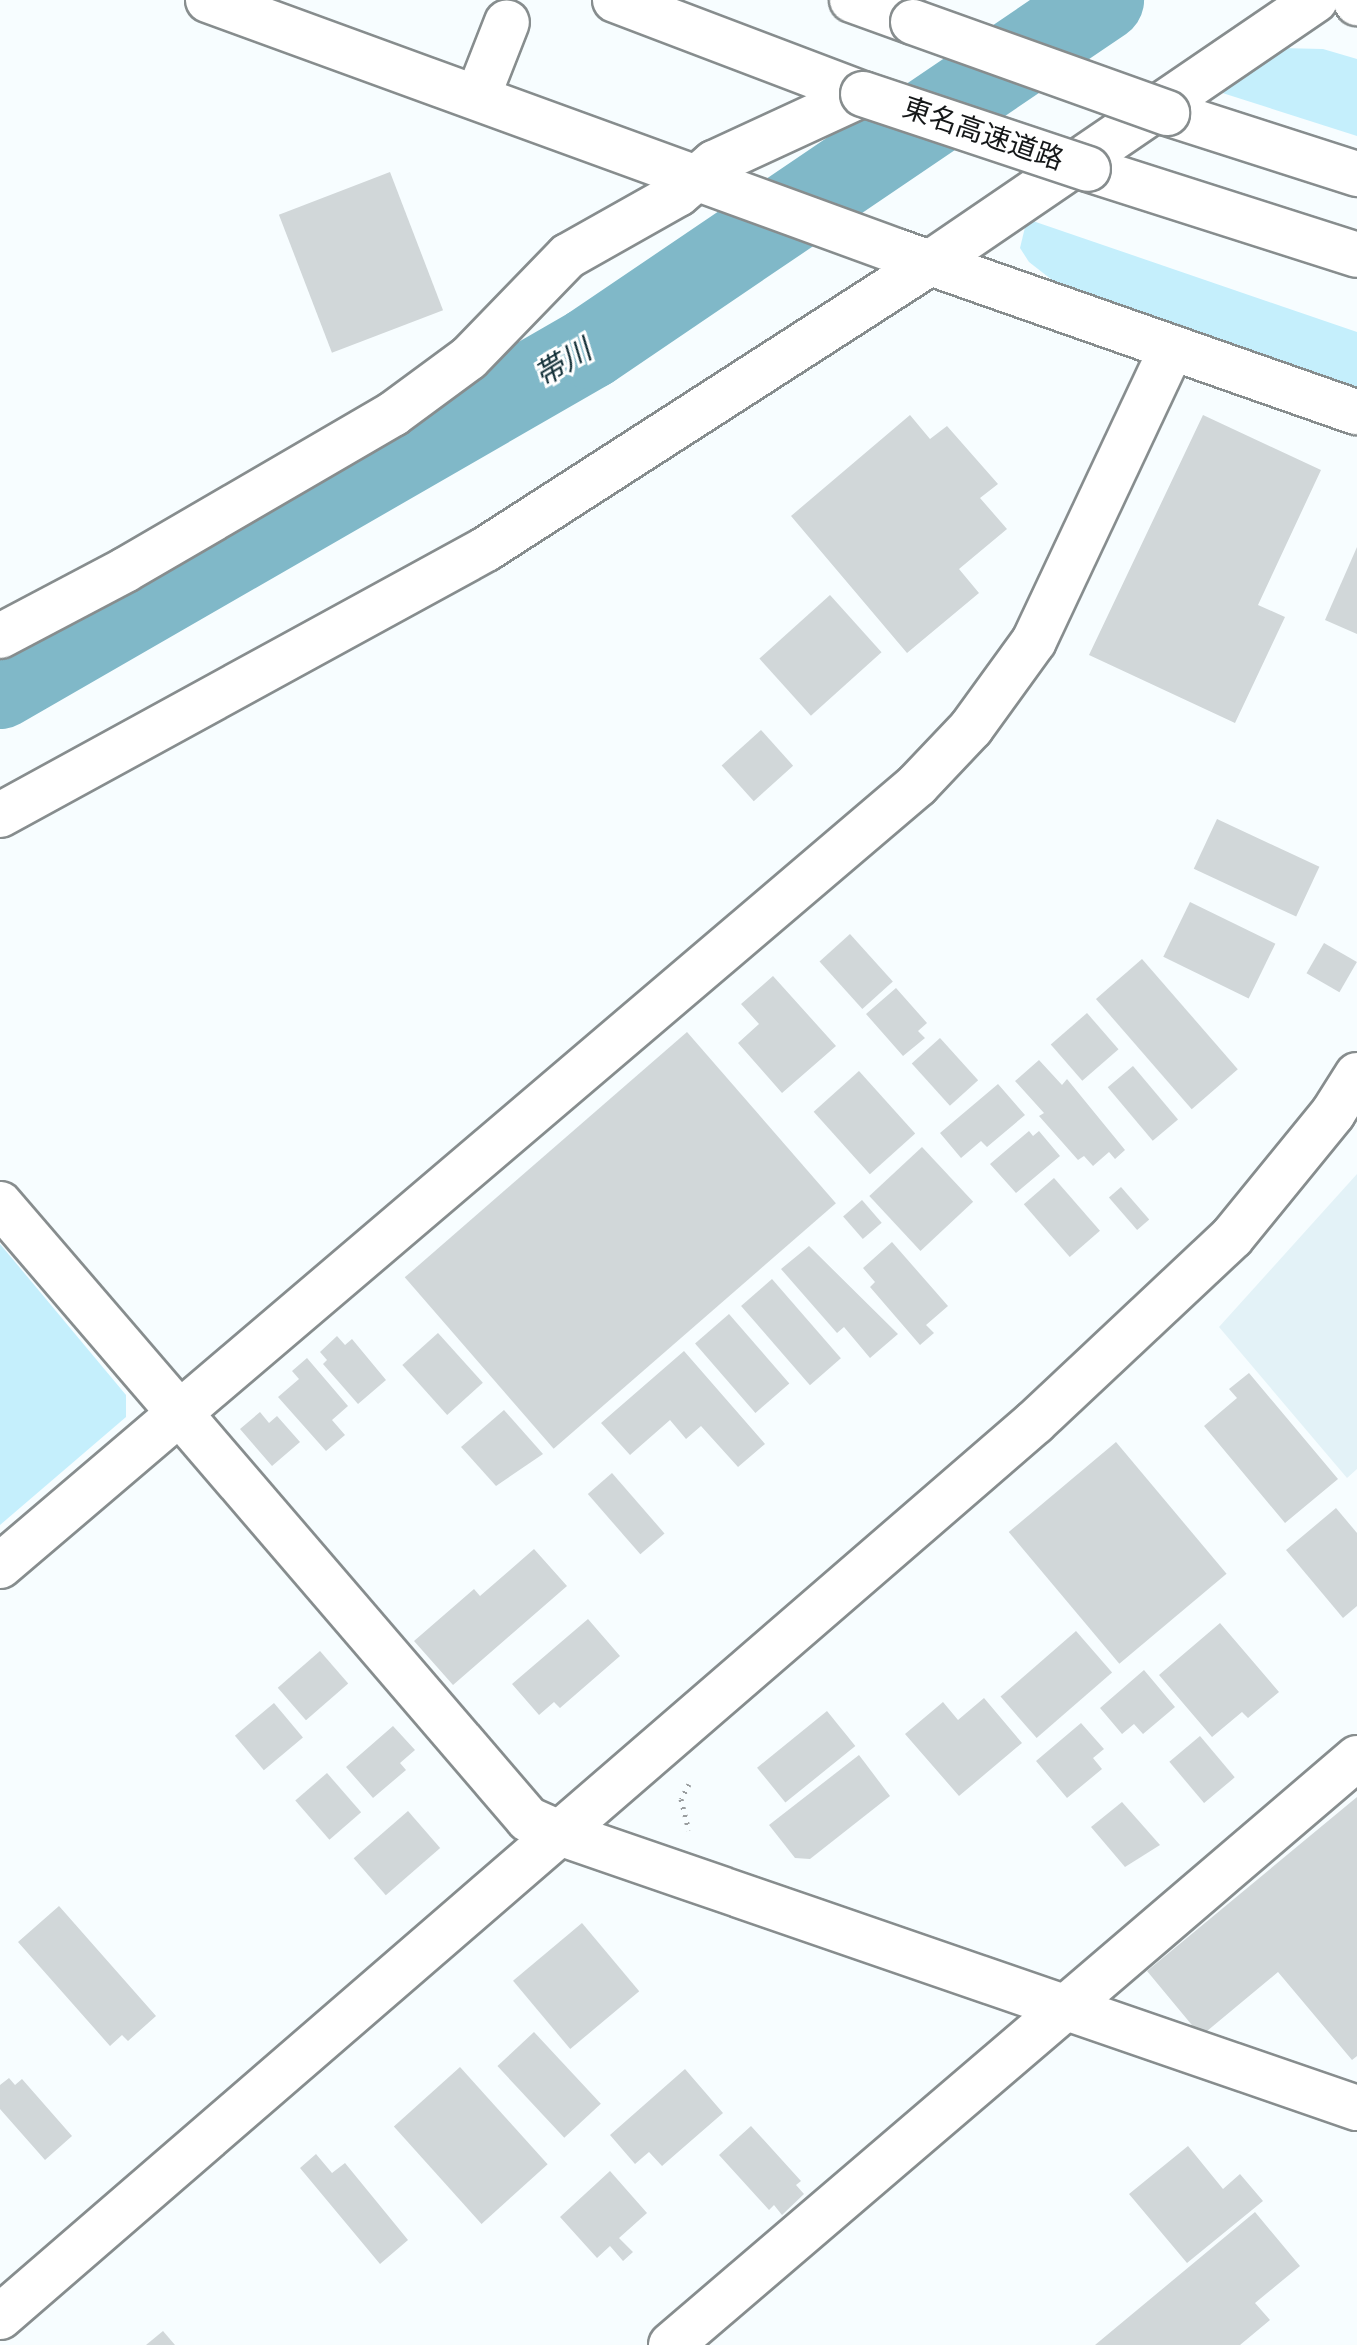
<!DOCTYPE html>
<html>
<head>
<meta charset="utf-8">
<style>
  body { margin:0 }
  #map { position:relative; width:1357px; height:2345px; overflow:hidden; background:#f7fdff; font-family:Jost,"Noto Sans JP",sans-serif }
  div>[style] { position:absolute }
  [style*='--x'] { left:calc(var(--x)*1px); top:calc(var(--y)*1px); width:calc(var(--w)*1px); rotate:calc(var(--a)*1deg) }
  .built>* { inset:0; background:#e3f2f7 }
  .green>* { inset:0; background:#c5effc }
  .river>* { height:82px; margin:-41px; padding:0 41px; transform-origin:41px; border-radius:41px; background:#80b8c8 }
  .building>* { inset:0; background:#d1d7d9; transform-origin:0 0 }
  .path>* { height:5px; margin-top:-2.5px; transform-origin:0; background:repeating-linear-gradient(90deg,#999d9f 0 2px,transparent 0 8px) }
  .roads { filter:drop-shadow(2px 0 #878d8e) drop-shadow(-2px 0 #878d8e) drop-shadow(0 2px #878d8e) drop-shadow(0 -2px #878d8e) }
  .street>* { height:44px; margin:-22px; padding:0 22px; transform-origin:22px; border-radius:22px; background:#fff }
  .secondary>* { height:44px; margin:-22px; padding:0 22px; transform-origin:22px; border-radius:22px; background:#fff }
  .highway>* { height:44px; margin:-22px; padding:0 22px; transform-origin:22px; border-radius:22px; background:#fff }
  .bridges { filter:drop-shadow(2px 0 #878d8e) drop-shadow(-2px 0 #878d8e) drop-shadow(0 2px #878d8e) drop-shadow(0 -2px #878d8e) }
  .highway-bridge>* { height:44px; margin:-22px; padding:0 22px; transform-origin:22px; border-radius:22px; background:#fff }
  span { translate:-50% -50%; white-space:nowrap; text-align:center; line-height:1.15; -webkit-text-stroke:6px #fff; paint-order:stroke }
  .street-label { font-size:28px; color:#151718 }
  .water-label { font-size:30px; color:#112e36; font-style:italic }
</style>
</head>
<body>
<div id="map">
  <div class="built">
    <i style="clip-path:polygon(1357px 1174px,1357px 1469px,1347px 1478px,1219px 1327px)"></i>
  </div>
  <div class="green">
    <i style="clip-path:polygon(1280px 48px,1323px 49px,1357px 59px,1357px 136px,1213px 90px)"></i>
    <i style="clip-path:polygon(1027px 219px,1357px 332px,1357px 392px,1065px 290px,1029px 262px,1020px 248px)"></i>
    <i style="clip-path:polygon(0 1244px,126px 1395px,126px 1417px,0 1525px)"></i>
  </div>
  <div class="river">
    <i style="--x:0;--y:688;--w:681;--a:-29.95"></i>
    <i style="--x:590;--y:348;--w:620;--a:-34.15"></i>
  </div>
  <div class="building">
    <i style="left:390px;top:172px;width:148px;height:119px;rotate:69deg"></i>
    <i style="clip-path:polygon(910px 415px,930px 439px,947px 426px,998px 484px,980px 498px,1007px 529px,959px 569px,979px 593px,907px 653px,791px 516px)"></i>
    <i style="clip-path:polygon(1203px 415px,1321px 470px,1258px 605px,1285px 617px,1235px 723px,1089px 655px)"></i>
    <i style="clip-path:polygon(1357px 547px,1357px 634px,1325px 620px)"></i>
    <i style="left:830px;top:595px;width:77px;height:95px;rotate:48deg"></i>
    <i style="left:761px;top:730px;width:48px;height:53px;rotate:48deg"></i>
    <i style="left:1217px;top:819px;width:113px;height:55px;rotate:25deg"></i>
    <i style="left:1190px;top:902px;width:95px;height:61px;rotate:26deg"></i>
    <i style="left:850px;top:934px;width:64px;height:41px;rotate:48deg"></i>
    <i style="left:1324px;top:943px;width:38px;height:35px;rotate:30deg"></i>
    <i style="left:1142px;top:959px;width:146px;height:61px;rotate:49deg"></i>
    <i style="clip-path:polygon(773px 976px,836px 1046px,782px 1093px,738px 1043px,759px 1024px,741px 1004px)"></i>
    <i style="clip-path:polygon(896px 988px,927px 1023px,918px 1031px,925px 1038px,903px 1056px,866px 1014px)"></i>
    <i style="left:1087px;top:1013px;width:48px;height:48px;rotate:49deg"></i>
    <i style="left:687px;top:1032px;width:227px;height:374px;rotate:49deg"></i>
    <i style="left:940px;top:1038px;width:57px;height:38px;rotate:48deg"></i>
    <i style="clip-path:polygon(1039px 1060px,1062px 1085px,1067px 1079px,1125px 1150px,1115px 1159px,1109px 1152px,1093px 1166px,1084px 1156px,1078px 1160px,1039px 1116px,1044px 1113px,1015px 1081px)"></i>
    <i style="left:1133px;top:1066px;width:70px;height:33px;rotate:50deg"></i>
    <i style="left:859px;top:1071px;width:84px;height:61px;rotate:48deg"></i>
    <i style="clip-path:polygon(998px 1084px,1025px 1115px,987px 1147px,981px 1141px,961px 1158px,940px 1133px)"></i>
    <i style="clip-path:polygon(1029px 1131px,1033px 1136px,1039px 1131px,1060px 1156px,1016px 1193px,990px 1164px)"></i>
    <i style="left:922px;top:1147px;width:75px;height:72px;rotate:47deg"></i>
    <i style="left:1054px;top:1178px;width:70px;height:40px;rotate:49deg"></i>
    <i style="left:1121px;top:1187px;width:43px;height:16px;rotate:49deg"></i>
    <i style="left:862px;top:1200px;width:30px;height:25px;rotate:49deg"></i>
    <i style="clip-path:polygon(892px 1242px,948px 1306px,926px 1325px,934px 1333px,920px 1345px,870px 1287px,875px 1282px,863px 1268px)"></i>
    <i style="clip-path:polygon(809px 1246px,898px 1334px,870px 1358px,844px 1327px,837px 1333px,781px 1269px)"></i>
    <i style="left:772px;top:1279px;width:105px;height:41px;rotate:49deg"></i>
    <i style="left:729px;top:1314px;width:92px;height:45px;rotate:49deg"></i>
    <i style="left:438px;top:1333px;width:67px;height:48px;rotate:48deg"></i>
    <i style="clip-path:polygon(337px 1336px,345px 1345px,352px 1339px,386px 1380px,358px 1404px,323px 1364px,327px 1360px,320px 1352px)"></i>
    <i style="clip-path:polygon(684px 1351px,765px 1444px,738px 1467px,701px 1426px,686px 1439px,670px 1420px,630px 1455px,601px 1423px)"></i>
    <i style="clip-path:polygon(307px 1358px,348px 1406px,332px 1420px,345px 1435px,326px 1451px,278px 1397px,299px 1379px,292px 1371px)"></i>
    <i style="clip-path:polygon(1249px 1373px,1338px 1479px,1285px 1523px,1204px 1426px,1237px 1398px,1229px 1389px)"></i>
    <i style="clip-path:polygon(504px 1410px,543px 1454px,496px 1486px,461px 1447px)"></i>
    <i style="clip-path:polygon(260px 1412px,269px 1423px,277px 1416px,300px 1442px,272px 1466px,240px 1429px)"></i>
    <i style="left:1116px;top:1442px;width:172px;height:140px;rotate:50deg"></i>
    <i style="left:612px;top:1473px;width:80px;height:32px;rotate:49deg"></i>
    <i style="clip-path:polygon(1336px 1508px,1357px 1533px,1357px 1606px,1343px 1618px,1286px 1550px)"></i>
    <i style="clip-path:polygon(534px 1549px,567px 1586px,453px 1685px,414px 1641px,474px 1589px,480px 1596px)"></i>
    <i style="clip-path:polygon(588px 1619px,620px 1656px,560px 1708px,554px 1702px,539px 1715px,512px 1684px)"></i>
    <i style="clip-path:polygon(1220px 1623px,1279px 1692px,1248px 1718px,1242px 1712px,1212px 1737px,1159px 1675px)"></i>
    <i style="left:1076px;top:1631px;width:55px;height:100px;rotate:49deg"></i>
    <i style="left:320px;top:1651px;width:43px;height:56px;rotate:49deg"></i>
    <i style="clip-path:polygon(1144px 1670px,1175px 1707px,1143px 1734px,1134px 1724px,1122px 1734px,1100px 1708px)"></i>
    <i style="clip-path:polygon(984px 1698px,1022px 1743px,959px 1796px,905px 1734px,943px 1702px,958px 1720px)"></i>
    <i style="left:274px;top:1703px;width:45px;height:51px;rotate:50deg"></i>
    <i style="left:827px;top:1711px;width:45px;height:90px;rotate:51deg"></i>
    <i style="clip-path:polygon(1081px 1723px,1104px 1749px,1093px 1758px,1102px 1769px,1067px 1798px,1036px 1761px)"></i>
    <i style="clip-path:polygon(393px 1726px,415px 1750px,400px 1763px,406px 1770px,373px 1798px,346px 1767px)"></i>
    <i style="left:1200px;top:1736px;width:54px;height:40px;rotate:50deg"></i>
    <i style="clip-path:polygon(859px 1755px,890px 1796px,810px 1859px,795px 1858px,769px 1825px)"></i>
    <i style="left:327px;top:1773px;width:52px;height:42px;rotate:49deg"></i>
    <i style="clip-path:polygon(1357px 1797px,1357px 2056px,1352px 2060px,1278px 1972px,1201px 2036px,1147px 1971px)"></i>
    <i style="clip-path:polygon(1122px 1802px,1160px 1845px,1125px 1867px,1091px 1827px)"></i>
    <i style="left:408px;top:1811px;width:49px;height:72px;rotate:49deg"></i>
    <i style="clip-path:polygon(59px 1906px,156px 2016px,128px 2041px,122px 2035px,110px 2046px,18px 1942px)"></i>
    <i style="left:582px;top:1923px;width:89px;height:90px;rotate:50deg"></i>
    <i style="left:534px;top:2032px;width:98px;height:50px;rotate:47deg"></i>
    <i style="left:460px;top:2067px;width:131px;height:89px;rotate:48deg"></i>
    <i style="clip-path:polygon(685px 2069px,723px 2113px,662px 2166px,649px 2152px,635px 2164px,610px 2135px)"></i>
    <i style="clip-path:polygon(9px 2078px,15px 2085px,22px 2079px,72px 2136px,45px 2160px,0 2109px,0 2085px)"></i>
    <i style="clip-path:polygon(751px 2126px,801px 2181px,796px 2185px,804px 2194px,782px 2215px,774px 2205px,769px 2210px,719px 2155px)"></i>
    <i style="clip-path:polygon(1188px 2146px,1223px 2189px,1240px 2174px,1263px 2201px,1187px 2263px,1129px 2194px)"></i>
    <i style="clip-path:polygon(316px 2154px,332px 2173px,345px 2163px,408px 2240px,380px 2264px,300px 2168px)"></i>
    <i style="clip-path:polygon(610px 2171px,647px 2213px,619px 2238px,633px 2252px,623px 2261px,610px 2246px,597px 2258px,560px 2217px)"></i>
    <i style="clip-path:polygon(1255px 2212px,1300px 2266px,1255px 2303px,1270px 2320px,1240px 2345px,1095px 2345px)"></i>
    <i style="clip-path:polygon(163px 2331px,175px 2345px,146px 2345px)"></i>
  </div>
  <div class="path">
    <i style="--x:689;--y:1784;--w:17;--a:118"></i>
    <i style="--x:681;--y:1799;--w:32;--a:76"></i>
  </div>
  <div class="roads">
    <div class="street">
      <i style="--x:208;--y:0;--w:732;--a:20.04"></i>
      <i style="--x:896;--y:251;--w:488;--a:19.3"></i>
      <i style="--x:1355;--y:0;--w:4;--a:56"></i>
      <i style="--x:478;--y:96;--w:79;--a:-68.6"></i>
      <i style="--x:0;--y:636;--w:141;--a:-27.8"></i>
      <i style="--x:125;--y:570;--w:310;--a:-30.2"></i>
      <i style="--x:393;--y:414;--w:94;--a:-36.4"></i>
      <i style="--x:469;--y:358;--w:142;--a:-45.9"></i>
      <i style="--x:568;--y:256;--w:126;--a:-29.4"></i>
      <i style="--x:678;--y:194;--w:48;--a:-40.7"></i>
      <i style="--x:714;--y:163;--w:164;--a:-24.8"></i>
      <i style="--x:0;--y:815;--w:554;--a:-28.69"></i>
      <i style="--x:486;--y:549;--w:528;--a:-32.79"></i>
      <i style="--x:930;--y:263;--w:466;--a:-34.3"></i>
      <i style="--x:0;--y:1204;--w:811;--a:49.35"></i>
      <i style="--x:528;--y:1819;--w:37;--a:24"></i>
      <i style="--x:0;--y:1566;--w:1205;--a:-40.42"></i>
      <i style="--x:917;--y:785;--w:79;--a:-46.5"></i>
      <i style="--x:971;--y:728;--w:107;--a:-54.1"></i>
      <i style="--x:1034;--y:641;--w:324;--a:-64.8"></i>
      <i style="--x:671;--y:2345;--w:903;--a:-40.55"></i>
    </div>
    <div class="secondary">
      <i style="--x:562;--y:1834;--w:841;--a:19.02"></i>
      <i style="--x:0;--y:2317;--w:1368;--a:-40.85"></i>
      <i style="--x:1035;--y:1422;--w:270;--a:-43.2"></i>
      <i style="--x:1232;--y:1237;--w:160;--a:-50.8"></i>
      <i style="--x:1333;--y:1113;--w:45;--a:-57.7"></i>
    </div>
    <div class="highway">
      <i style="--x:615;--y:0;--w:265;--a:20.8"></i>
      <i style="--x:852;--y:0;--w:65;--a:19.8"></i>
      <i style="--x:1167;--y:113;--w:200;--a:17.8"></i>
      <i style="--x:1088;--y:169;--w:282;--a:17.7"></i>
    </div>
  </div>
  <div class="bridges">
    <div class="highway-bridge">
      <i style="--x:913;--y:22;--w:270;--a:19.7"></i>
      <i style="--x:863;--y:94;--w:237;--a:18.4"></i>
    </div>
  </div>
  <div class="street-label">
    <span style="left:983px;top:134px;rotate:19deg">東名高速道路</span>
  </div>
  <div class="water-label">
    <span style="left:563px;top:363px;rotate:-31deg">帯川</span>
  </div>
</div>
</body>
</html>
